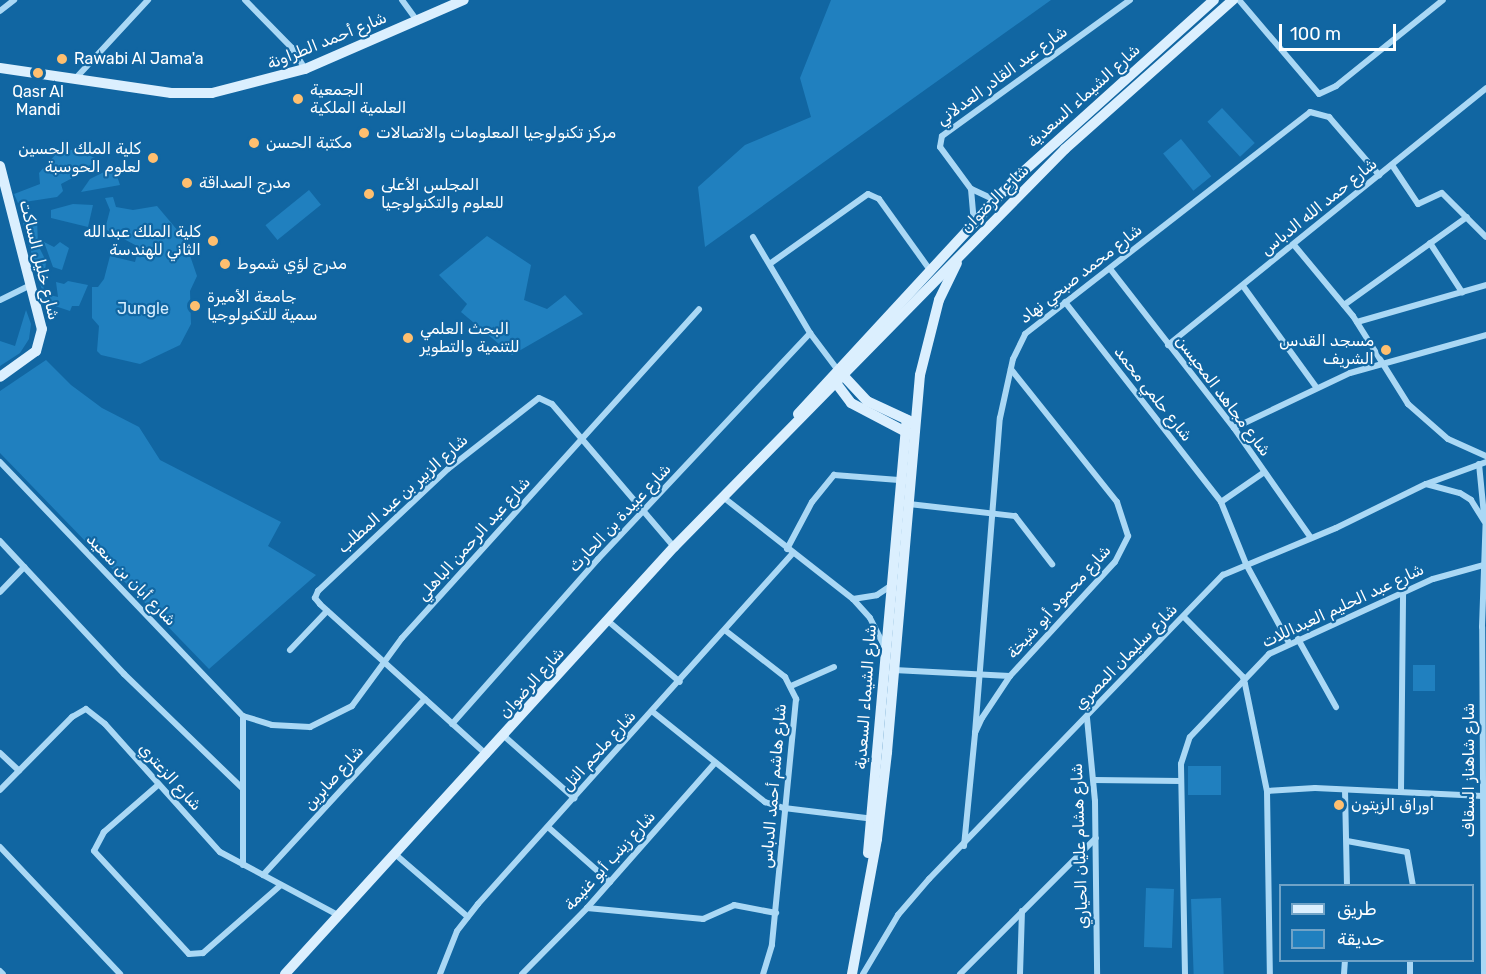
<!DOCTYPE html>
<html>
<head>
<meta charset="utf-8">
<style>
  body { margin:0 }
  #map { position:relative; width:1486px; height:974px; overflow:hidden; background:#1166a2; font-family:Rubik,"Noto Sans Arabic",sans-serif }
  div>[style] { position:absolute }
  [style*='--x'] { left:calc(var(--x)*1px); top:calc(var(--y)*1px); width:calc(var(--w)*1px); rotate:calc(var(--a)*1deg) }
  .green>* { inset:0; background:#2080bf; transform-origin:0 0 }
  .street>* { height:6px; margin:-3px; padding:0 3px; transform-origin:3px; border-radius:3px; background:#aad8f5 }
  .secondary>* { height:10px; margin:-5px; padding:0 5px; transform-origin:5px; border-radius:5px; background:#dbeffe }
  .dots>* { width:16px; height:16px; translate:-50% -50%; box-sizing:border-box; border:3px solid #1166a2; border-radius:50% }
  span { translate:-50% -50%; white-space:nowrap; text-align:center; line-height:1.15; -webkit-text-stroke:4.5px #1166a2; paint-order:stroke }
  .street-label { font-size:16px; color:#fff }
  .poi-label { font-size:16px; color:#fff }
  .left { translate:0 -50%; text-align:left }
  .right { translate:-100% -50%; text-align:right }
  .park-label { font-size:16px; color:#d4edfe }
  .legend { position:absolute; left:1279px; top:884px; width:195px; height:78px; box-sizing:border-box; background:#1166a2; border:2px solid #70a3c7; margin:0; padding:8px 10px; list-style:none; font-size:18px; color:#fff }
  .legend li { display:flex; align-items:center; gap:12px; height:30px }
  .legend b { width:30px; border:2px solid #70a3c7 }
  .scale { position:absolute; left:1279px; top:24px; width:117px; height:27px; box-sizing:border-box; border:3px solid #fff; border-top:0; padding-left:8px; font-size:18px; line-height:21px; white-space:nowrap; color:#fff; -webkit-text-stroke:4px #1166a2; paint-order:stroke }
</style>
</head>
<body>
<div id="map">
  <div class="green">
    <i style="clip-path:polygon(831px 0,1051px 0,705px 247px,698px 187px,745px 145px,811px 117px,800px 78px)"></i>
    <i style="left:1222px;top:108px;width:48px;height:20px;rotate:47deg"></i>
    <i style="left:1181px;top:139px;width:48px;height:23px;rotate:51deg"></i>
    <i style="clip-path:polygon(75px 149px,95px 158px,95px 166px,61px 184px,63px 191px,57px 197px,18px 203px,14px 194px,40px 184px,39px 173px,56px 154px)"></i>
    <i style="clip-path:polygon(114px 167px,120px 185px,81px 192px,90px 179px)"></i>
    <i style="left:309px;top:190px;width:19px;height:56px;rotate:51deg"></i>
    <i style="clip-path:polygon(113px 197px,116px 207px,133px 210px,157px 206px,184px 238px,197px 276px,190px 291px,191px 324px,180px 345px,140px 364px,101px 355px,97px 351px,99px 326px,92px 318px,92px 287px,98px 287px,104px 279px,110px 256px,135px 262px,139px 247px,105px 229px,110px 210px,105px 198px)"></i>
    <i style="clip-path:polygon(73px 204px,93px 205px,88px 227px,51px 218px,51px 210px)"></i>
    <i style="clip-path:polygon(30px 216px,37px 218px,38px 245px,46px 261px,43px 294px,23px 223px)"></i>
    <i style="clip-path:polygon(487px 236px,531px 265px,524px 300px,547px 309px,565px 295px,583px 314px,512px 355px,461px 312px,467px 304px,439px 275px)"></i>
    <i style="clip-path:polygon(44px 242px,54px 247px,60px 242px,69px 248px,62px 270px,53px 267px)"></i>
    <i style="clip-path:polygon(68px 281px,88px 285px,79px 306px,72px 306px,70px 311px,52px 305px,50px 299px,50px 295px,58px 297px,56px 282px,64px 284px)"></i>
    <i style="clip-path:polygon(26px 310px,31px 324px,29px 339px,20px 353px,0 366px,0 341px,15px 346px)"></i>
    <i style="clip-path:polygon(46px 360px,71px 385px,102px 408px,139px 427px,160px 460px,281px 522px,268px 546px,316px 575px,209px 669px,0 453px,0 391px)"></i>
    <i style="left:1413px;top:665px;width:22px;height:26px"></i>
    <i style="left:1221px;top:766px;width:29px;height:33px;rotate:90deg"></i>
    <i style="left:1146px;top:888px;width:28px;height:59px;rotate:2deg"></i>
    <i style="left:1221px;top:898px;width:76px;height:30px;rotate:88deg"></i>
  </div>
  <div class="street">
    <i style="--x:245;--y:0;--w:67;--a:45.6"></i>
    <i style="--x:292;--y:48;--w:25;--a:58"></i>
    <i style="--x:402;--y:0;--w:26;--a:54"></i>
    <i style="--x:1239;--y:0;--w:123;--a:49.6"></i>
    <i style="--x:1319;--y:94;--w:19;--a:-25"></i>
    <i style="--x:1336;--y:86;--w:137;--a:-38.8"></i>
    <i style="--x:0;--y:11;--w:18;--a:-38"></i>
    <i style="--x:75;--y:79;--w:108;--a:-47.3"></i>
    <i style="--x:1392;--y:165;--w:47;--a:56.3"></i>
    <i style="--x:1418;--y:204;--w:26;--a:-25"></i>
    <i style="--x:1442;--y:193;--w:62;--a:45"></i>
    <i style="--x:971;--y:189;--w:32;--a:85"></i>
    <i style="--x:995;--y:200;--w:26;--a:-155"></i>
    <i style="--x:971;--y:189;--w:52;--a:-126.4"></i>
    <i style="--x:940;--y:147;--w:11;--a:-80"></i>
    <i style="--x:942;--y:136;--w:232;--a:-35.9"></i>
    <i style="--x:753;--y:237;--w:112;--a:59.3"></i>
    <i style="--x:810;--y:333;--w:45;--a:53.1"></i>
    <i style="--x:1430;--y:243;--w:59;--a:56.9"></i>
    <i style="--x:1294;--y:245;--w:92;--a:50.3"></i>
    <i style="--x:1353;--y:316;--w:104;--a:58"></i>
    <i style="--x:1408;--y:404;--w:53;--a:41.2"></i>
    <i style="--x:1448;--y:439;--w:42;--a:24.1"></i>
    <i style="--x:771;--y:263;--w:119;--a:-35.4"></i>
    <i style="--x:868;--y:194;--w:12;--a:24"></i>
    <i style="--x:879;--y:199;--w:87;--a:54.3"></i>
    <i style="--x:1111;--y:270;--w:200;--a:52.1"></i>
    <i style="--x:1234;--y:428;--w:134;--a:55"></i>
    <i style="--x:1243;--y:286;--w:125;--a:54.1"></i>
    <i style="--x:0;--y:300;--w:32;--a:-26"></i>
    <i style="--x:1065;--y:302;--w:254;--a:52"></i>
    <i style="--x:1221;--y:502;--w:67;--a:68"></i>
    <i style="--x:1246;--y:564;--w:90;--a:61.4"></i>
    <i style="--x:1344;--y:305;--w:151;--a:-35.6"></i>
    <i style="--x:1357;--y:322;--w:134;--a:-16"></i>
    <i style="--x:1168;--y:345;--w:409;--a:-38.9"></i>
    <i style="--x:1234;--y:428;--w:128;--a:-25.4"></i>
    <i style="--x:1350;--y:373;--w:141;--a:-15.6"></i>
    <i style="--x:0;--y:462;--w:352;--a:46.3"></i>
    <i style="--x:243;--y:716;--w:30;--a:17"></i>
    <i style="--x:272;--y:725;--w:38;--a:3"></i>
    <i style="--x:310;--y:727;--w:47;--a:-26.6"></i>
    <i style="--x:352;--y:706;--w:84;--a:-53.7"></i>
    <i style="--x:402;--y:638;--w:443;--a:-47.9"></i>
    <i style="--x:1479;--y:464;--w:51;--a:84.4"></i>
    <i style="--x:1426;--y:484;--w:35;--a:15"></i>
    <i style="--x:1460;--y:493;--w:13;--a:32"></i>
    <i style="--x:1471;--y:500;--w:25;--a:58"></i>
    <i style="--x:723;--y:497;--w:165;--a:38.1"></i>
    <i style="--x:853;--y:599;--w:25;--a:48"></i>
    <i style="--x:870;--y:618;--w:31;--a:63"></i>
    <i style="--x:1221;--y:502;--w:51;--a:-34.6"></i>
    <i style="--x:909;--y:504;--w:107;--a:6.5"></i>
    <i style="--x:1015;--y:516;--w:61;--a:52.4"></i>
    <i style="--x:0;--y:541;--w:182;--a:47"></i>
    <i style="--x:124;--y:674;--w:164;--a:44"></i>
    <i style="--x:787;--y:549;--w:53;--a:-62"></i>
    <i style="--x:812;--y:502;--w:35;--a:-51"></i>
    <i style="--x:834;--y:475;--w:65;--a:4.4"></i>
    <i style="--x:0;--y:592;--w:35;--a:-46"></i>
    <i style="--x:853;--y:599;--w:24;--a:-9"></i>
    <i style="--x:877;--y:595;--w:14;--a:-34"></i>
    <i style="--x:1185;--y:618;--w:83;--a:45.5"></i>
    <i style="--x:1243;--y:677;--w:7;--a:74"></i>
    <i style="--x:1245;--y:684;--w:109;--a:78.4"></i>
    <i style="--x:1267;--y:791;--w:183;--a:89.1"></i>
    <i style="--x:608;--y:621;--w:94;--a:40.3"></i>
    <i style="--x:726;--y:631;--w:75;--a:37.9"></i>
    <i style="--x:785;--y:677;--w:25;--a:63"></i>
    <i style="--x:796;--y:699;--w:247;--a:95.6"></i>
    <i style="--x:772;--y:945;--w:30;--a:107"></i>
    <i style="--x:1298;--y:639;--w:78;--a:60.8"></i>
    <i style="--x:290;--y:650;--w:54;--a:-46.5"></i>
    <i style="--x:894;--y:670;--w:116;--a:3"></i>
    <i style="--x:791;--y:686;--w:47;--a:-23.8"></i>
    <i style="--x:653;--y:712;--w:144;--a:38.8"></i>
    <i style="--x:765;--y:802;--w:20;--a:18"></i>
    <i style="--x:784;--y:808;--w:91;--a:7"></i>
    <i style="--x:1087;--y:718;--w:83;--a:84.5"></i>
    <i style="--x:1095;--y:801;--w:173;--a:89.3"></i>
    <i style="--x:452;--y:724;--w:220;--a:-48.5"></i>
    <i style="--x:598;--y:559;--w:310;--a:-46.8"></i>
    <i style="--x:975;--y:733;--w:316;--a:-85.5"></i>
    <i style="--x:1000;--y:418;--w:60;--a:-77.6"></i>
    <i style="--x:1013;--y:359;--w:28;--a:-64"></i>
    <i style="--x:1025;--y:334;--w:361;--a:-37.9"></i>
    <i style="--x:1310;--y:112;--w:20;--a:15"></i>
    <i style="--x:1329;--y:117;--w:77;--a:49.2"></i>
    <i style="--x:504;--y:736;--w:94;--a:41.5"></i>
    <i style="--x:0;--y:753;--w:26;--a:43"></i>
    <i style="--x:487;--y:755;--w:225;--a:-137.9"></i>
    <i style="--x:320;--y:604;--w:8;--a:-130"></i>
    <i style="--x:315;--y:598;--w:8;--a:-67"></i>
    <i style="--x:318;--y:591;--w:178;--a:-43.2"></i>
    <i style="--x:448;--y:469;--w:115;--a:-38"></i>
    <i style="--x:539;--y:398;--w:14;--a:25"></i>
    <i style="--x:552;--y:404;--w:188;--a:49.5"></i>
    <i style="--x:1094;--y:780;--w:87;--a:0.7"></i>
    <i style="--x:158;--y:785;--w:72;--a:139"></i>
    <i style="--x:104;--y:832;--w:21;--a:118"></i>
    <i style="--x:94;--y:851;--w:140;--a:47.3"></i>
    <i style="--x:189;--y:954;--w:14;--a:-4"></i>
    <i style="--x:203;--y:953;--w:103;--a:-41.1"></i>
    <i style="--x:0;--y:790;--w:103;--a:-45.4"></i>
    <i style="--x:72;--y:717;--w:16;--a:-30"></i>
    <i style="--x:86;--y:709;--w:24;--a:38"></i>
    <i style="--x:105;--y:724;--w:172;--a:48.1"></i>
    <i style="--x:220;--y:852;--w:136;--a:28.1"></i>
    <i style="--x:1345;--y:790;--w:96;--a:88.8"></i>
    <i style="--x:1267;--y:791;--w:48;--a:-3.6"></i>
    <i style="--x:1315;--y:788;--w:168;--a:2.7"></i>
    <i style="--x:1401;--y:791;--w:198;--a:-89.4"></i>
    <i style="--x:548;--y:827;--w:83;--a:41.6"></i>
    <i style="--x:1347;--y:841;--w:61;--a:10.4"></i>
    <i style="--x:1407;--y:852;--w:35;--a:80"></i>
    <i style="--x:964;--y:846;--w:114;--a:-84.4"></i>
    <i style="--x:975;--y:733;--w:17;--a:-65"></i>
    <i style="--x:982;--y:718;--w:50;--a:-56.3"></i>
    <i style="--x:1010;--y:676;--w:155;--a:-47.4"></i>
    <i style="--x:1115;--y:562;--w:29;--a:-63"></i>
    <i style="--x:1128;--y:536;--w:36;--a:-108"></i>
    <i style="--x:1117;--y:502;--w:170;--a:-128.6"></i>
    <i style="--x:0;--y:847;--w:175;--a:46.6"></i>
    <i style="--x:395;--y:854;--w:96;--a:40.8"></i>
    <i style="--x:243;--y:865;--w:149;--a:-90"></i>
    <i style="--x:263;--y:875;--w:239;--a:-47.4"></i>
    <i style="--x:587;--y:908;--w:117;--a:5.4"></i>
    <i style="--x:703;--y:919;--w:34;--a:-24"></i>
    <i style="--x:734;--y:905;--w:43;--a:10.8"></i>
    <i style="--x:0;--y:971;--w:4;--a:45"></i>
    <i style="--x:440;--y:974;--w:46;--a:-68.4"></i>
    <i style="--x:457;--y:931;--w:34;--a:-52"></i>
    <i style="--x:478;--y:904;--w:472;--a:-48.1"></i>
    <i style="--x:522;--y:974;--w:93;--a:-45.4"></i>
    <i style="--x:587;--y:908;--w:193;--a:-48.6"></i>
    <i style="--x:863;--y:974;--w:69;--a:-59.3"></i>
    <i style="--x:898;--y:915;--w:48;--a:-49.3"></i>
    <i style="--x:929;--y:879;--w:423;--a:-46"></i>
    <i style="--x:1223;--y:575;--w:122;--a:-22.6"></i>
    <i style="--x:1336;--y:528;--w:100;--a:-26.1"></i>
    <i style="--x:1426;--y:484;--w:64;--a:-20.1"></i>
    <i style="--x:960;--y:974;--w:192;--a:-45"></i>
    <i style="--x:1020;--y:974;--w:63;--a:-88.2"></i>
    <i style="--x:1185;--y:974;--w:210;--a:-91.1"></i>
    <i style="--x:1181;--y:764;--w:28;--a:-72"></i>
    <i style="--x:1190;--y:737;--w:115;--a:-46.4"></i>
    <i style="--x:1269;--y:654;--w:180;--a:-24.6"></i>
    <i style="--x:1433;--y:579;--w:52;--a:-15.6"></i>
    <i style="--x:1344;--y:974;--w:14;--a:-86"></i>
    <i style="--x:1410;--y:974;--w:14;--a:-90"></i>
    <i style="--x:1484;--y:974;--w:347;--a:-90.3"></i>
    <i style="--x:1482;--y:627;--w:114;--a:-88"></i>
  </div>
  <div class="secondary">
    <i style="--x:0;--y:68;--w:173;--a:8.3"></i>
    <i style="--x:171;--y:93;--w:41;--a:0"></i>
    <i style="--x:212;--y:93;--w:96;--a:-14.5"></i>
    <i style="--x:305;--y:69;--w:173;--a:-23.5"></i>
    <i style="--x:0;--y:166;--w:168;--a:75.6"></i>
    <i style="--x:42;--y:329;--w:23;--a:105"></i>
    <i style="--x:36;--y:351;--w:44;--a:144.2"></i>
    <i style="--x:840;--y:372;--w:40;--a:47"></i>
    <i style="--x:867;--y:401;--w:50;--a:25"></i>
    <i style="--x:833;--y:379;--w:30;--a:53"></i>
    <i style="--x:851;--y:403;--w:64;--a:27.8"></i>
    <i style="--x:798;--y:414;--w:318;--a:-47.3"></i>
    <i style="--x:1014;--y:180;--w:269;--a:-42"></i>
    <i style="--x:868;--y:853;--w:435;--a:-84.9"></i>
    <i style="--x:285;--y:974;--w:578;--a:-47.67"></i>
    <i style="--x:674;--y:547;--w:558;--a:-45.51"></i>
    <i style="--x:1065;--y:149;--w:225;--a:-41.6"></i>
    <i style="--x:852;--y:974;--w:137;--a:-79.5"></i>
    <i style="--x:877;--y:839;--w:88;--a:-83.4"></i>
    <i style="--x:887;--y:752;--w:378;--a:-85"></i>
    <i style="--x:920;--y:375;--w:77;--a:-75.8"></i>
    <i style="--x:939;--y:300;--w:41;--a:-64.1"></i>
  </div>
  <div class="dots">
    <i style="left:62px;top:59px;background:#ffbf6f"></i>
    <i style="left:38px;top:73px;background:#ffbf6f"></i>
    <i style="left:298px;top:99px;background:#ffbf6f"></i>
    <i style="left:364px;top:133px;background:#ffbf6f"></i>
    <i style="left:254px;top:143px;background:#ffbf6f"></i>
    <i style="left:153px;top:158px;background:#ffbf6f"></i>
    <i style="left:187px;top:183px;background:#ffbf6f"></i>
    <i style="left:369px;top:194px;background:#ffbf6f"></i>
    <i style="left:213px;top:241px;background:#ffbf6f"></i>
    <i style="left:225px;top:264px;background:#ffbf6f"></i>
    <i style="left:195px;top:306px;background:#ffbf6f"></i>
    <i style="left:408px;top:338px;background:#ffbf6f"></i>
    <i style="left:1386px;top:350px;background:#ffbf6f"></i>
    <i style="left:1339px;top:805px;background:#ffbf6f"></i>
  </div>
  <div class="street-label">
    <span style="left:327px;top:41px;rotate:-22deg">شارع أحمد الطراونة</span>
    <span style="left:1002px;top:76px;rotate:-36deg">شارع عبد القادر العدلاني</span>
    <span style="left:1084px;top:96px;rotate:-42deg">شارع الشيماء السعدية</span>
    <span style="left:995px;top:199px;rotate:-45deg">شارع الرضوان</span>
    <span style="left:1319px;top:207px;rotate:-39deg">شارع حمد الله الدباس</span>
    <span style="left:39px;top:260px;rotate:76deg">شارع خليل الساكت</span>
    <span style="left:1081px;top:274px;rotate:-38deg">شارع محمد صبحي نهاد</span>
    <span style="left:1153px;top:394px;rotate:52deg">شارع حلمي محمد</span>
    <span style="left:1223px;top:396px;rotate:53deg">شارع مجاهد المحيسن</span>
    <span style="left:403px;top:494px;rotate:-42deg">شارع الزبير بن عبد المطلب</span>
    <span style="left:620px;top:518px;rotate:-47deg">شارع عبيدة بن الحارث</span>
    <span style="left:474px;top:539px;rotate:-48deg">شارع عبد الرحمن الباهلي</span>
    <span style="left:131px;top:580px;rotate:46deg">شارع أبان بن سعيد</span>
    <span style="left:1059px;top:602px;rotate:-48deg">شارع محمود أبو شيخة</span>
    <span style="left:1343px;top:606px;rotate:-25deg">شارع عبد الحليم العبداللات</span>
    <span style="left:1126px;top:657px;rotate:-46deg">شارع سليمان المصري</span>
    <span style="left:532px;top:683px;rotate:-48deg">شارع الرضوان</span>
    <span style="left:866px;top:697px;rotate:-86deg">شارع الشيماء السعدية</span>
    <span style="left:599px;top:751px;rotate:-48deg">شارع ملحم التل</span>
    <span style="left:1469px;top:770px;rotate:-90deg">شارع شاهناز السقاف</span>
    <span style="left:170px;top:777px;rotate:48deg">شارع الزعتري</span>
    <span style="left:334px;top:778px;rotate:-48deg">شارع صابرين</span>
    <span style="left:774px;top:786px;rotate:-85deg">شارع هاشم أحمد الدباس</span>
    <span style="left:1080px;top:846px;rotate:-92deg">شارع هشام عليان الحياري</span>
    <span style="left:610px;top:861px;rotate:-48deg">شارع زينب أبو غنيمة</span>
  </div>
  <div class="poi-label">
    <span class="left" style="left:74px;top:59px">Rawabi Al Jama'a</span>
    <span class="left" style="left:310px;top:99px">الجمعية<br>العلمية الملكية</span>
    <span style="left:38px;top:101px">Qasr Al<br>Mandi</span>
    <span class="left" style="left:376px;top:133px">مركز تكنولوجيا المعلومات والاتصالات</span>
    <span class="left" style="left:266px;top:143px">مكتبة الحسن</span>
    <span class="right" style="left:141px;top:158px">كلية الملك الحسين<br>لعلوم الحوسبة</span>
    <span class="left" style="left:199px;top:183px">مدرج الصداقة</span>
    <span class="left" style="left:381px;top:194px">المجلس الأعلى<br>للعلوم والتكنولوجيا</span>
    <span class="right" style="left:201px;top:241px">كلية الملك عبدالله<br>الثاني للهندسة</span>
    <span class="left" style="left:237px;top:264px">مدرج لؤي شموط</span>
    <span class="left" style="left:207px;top:306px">جامعة الأميرة<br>سمية للتكنولوجيا</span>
    <span class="left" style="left:420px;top:338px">البحث العلمي<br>للتنمية والتطوير</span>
    <span class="right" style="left:1374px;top:350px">مسجد القدس<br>الشريف</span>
    <span class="left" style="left:1351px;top:805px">اوراق الزيتون</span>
  </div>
  <div class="park-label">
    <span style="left:143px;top:309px">Jungle</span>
  </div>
  <ul class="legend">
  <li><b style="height:8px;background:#dbeffe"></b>طريق</li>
  <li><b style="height:16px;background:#2080bf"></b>حديقة</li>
  </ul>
  <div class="scale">100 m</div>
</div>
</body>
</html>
